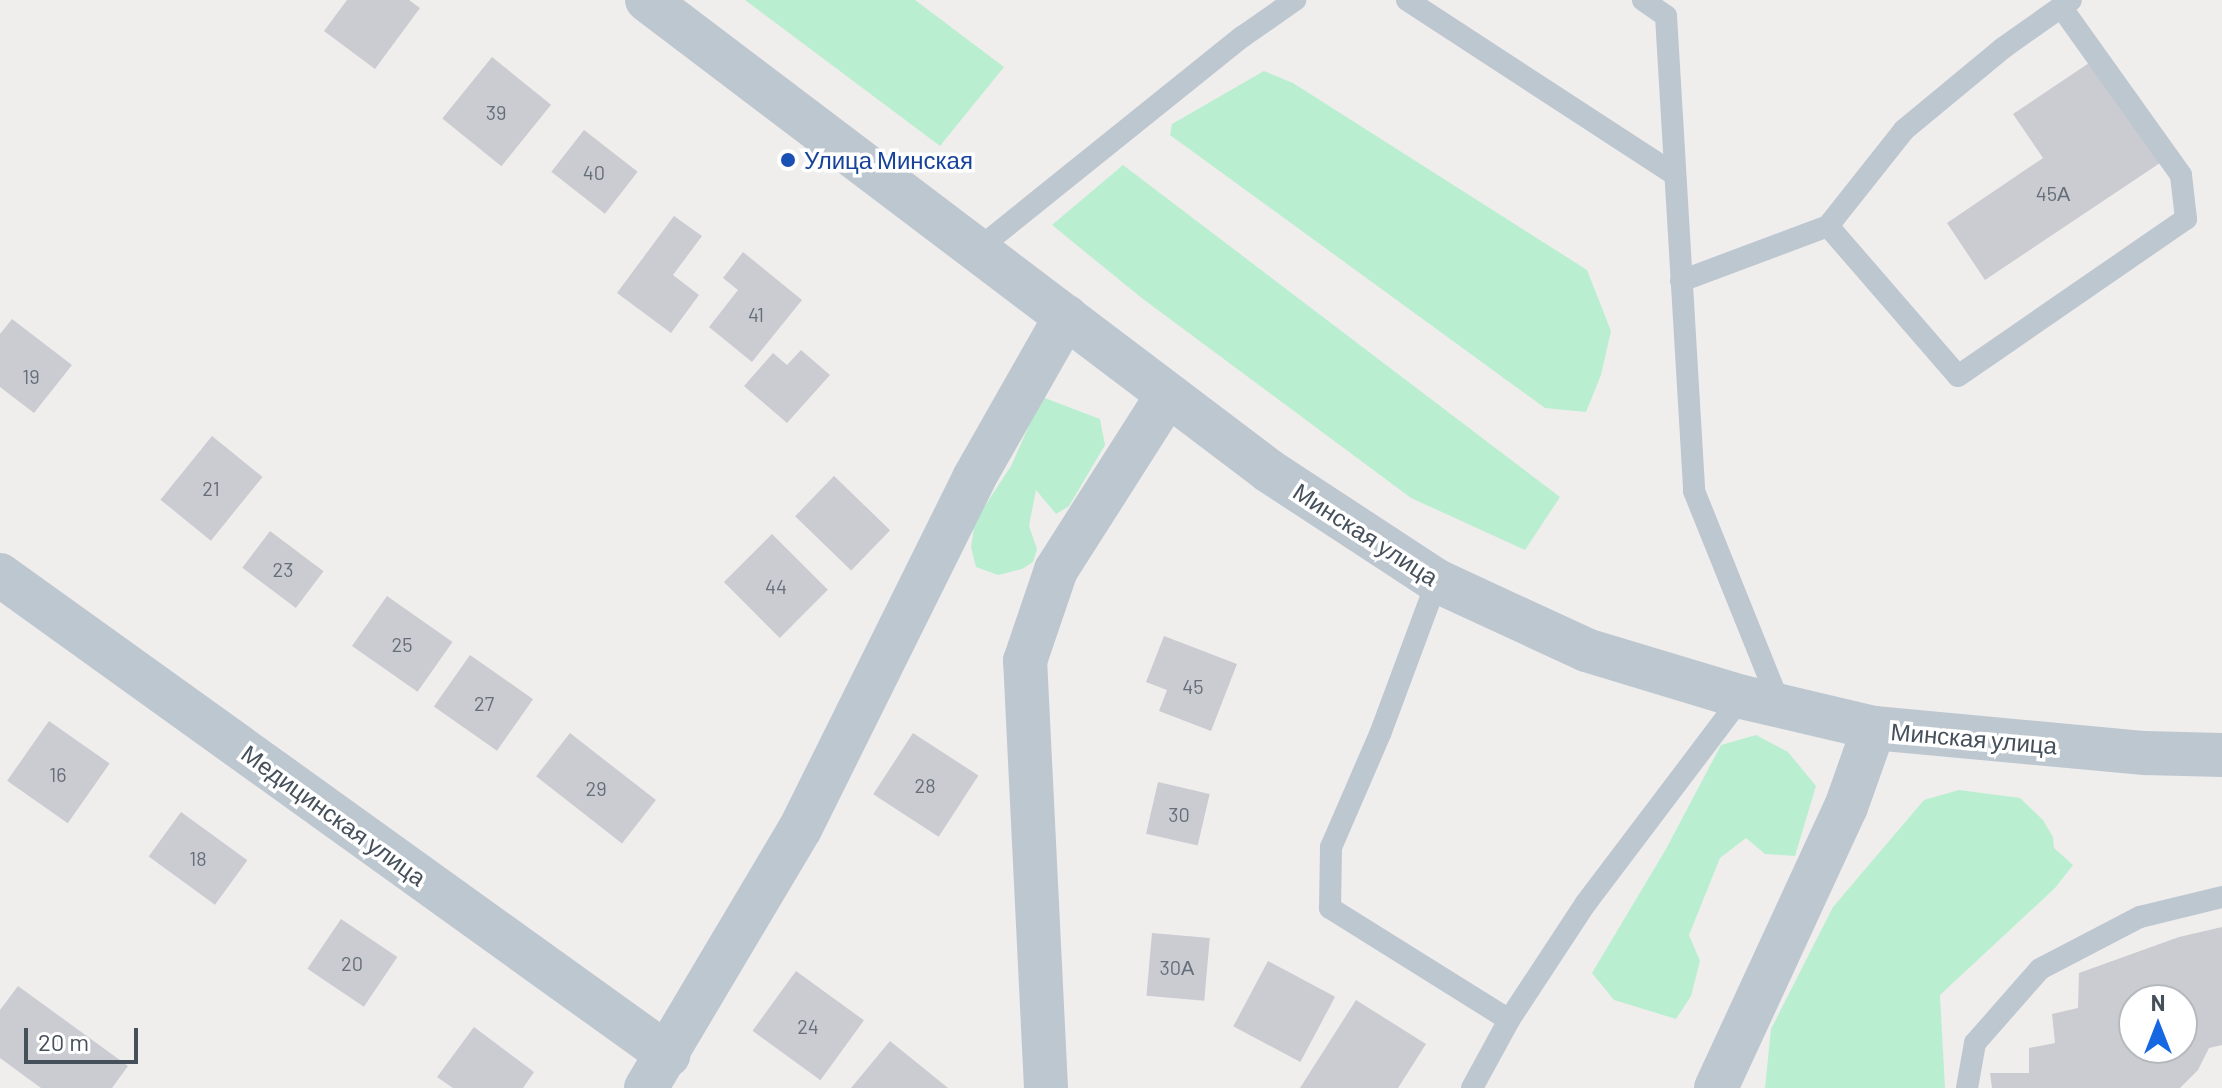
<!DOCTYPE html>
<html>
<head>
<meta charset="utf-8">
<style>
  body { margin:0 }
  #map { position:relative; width:2222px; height:1088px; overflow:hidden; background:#f0eded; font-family:Barlow,sans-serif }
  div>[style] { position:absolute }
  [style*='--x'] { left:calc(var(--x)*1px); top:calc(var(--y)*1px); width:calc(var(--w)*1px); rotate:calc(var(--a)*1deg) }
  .green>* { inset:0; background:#b9efd0 }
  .building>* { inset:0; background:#caccd2; transform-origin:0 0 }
  .service>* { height:22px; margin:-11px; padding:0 11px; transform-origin:11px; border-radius:11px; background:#bdc7d0 }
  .minor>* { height:44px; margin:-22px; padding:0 22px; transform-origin:22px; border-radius:22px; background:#bdc7d0 }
  .dots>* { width:22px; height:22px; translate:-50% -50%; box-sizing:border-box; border:4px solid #fff; border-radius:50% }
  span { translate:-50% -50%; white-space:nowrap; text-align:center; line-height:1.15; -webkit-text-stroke:7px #fff; paint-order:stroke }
  .number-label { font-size:20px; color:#666f79 }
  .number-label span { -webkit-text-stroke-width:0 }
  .transit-label { font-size:24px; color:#164399 }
  .left { translate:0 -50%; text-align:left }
  .street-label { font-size:24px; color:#45505b }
  .north { position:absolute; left:2118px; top:984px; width:80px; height:80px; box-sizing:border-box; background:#fff; border:2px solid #b5b9bd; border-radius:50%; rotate:0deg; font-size:22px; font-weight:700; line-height:32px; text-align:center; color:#45505b }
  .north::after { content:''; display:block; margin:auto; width:28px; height:36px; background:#1567e2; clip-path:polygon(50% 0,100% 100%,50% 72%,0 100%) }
  .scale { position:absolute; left:24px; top:1028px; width:114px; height:36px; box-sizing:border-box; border:4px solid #45505b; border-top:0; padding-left:10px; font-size:24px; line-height:28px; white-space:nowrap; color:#45505b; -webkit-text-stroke:6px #fff; paint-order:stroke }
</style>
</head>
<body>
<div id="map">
  <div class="green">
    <i style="clip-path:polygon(745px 0,915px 0,1004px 67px,940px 146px)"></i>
    <i style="clip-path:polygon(1264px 71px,1293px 83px,1587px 270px,1611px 331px,1601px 375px,1586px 412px,1545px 408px,1170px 135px,1172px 124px)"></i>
    <i style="clip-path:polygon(1123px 165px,1560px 497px,1525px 550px,1411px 498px,1143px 299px,1052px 225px)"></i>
    <i style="clip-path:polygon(1042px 397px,1100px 419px,1105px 445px,1069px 506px,1056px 514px,1036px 490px,1029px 526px,1037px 549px,1033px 562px,1022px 569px,998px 575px,976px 567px,971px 547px,975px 521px,1011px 466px)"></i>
    <i style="clip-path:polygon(1756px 735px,1788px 752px,1816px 786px,1795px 856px,1765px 854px,1746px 838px,1720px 858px,1689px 935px,1700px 961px,1691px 996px,1676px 1019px,1614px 1000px,1592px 973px,1666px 849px,1721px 745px)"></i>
    <i style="clip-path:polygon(1959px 790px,2020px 798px,2043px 820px,2053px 837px,2054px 848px,2073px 865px,2055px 888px,1940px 995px,1945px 1088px,1765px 1088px,1771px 1029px,1833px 907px,1924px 800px)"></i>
  </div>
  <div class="building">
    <i style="clip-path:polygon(347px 0,409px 0,420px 8px,375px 69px,324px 31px)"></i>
    <i style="left:492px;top:57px;width:76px;height:79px;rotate:39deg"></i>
    <i style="clip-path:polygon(2092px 61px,2160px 163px,1985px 280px,1947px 223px,2043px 158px,2013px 114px)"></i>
    <i style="left:584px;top:130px;width:68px;height:53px;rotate:38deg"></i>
    <i style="clip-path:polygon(674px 216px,702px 236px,673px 275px,699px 295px,671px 333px,617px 293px)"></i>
    <i style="clip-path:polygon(743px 252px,802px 300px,752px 362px,709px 327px,738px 290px,723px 278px)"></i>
    <i style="clip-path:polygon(12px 319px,72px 365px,34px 413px,0 387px,0 334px)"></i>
    <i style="clip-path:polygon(801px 350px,830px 375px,787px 423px,744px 386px,773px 353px,787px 365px)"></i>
    <i style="left:212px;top:436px;width:65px;height:82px;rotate:39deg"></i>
    <i style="left:834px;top:476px;width:78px;height:56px;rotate:44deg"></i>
    <i style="left:270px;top:531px;width:67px;height:46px;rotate:37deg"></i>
    <i style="left:772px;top:534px;width:79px;height:68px;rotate:45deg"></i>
    <i style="left:387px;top:596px;width:80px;height:61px;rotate:35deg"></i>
    <i style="clip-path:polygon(1164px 636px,1237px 664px,1211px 731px,1159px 711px,1167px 690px,1146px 682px)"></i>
    <i style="left:470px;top:655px;width:77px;height:63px;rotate:35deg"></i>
    <i style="left:49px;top:721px;width:74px;height:73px;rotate:35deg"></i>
    <i style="left:570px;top:733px;width:109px;height:55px;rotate:38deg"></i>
    <i style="left:913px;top:733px;width:78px;height:73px;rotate:33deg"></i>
    <i style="left:1158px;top:782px;width:53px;height:53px;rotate:13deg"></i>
    <i style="left:181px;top:812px;width:82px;height:55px;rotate:36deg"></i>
    <i style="left:341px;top:919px;width:68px;height:60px;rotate:34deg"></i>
    <i style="clip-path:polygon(evenodd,2222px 927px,2222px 1045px,2209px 1048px,2198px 1070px,2180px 1088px,1992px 1088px,1990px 1073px,2029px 1073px,2029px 1048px,2055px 1043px,2052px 1014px,2078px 1008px,2079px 973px,2179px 937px,2222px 927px,2134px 1000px,2182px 1000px,2182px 1048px,2134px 1048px,2134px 1000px)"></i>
    <i style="left:1152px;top:933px;width:58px;height:63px;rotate:5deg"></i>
    <i style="left:1268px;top:961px;width:76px;height:74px;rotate:28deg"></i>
    <i style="left:796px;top:971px;width:84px;height:74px;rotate:36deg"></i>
    <i style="clip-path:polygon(18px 986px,128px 1066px,112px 1088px,41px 1088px,0 1058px,0 1010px)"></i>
    <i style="clip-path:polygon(1356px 1000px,1426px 1044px,1398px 1088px,1300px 1088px)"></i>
    <i style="clip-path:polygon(474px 1027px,534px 1072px,523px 1088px,453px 1088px,437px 1077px)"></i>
    <i style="clip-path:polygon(890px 1041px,948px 1088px,851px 1088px)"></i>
  </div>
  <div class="service">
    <i style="--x:1407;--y:0;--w:320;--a:33.1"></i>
    <i style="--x:1643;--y:0;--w:28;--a:35"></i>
    <i style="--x:1666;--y:16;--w:476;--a:86.6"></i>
    <i style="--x:1694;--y:491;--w:233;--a:68.1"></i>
    <i style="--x:1828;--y:226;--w:198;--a:49.1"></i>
    <i style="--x:1958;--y:376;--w:277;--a:-34.6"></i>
    <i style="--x:2186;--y:219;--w:44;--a:-96.5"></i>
    <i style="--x:2181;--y:175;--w:205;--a:-125.5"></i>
    <i style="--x:978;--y:249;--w:339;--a:-38.8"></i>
    <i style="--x:1242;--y:37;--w:65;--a:-34.9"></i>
    <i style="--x:1681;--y:281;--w:157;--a:-20.5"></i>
    <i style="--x:1828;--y:226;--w:122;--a:-51.6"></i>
    <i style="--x:1904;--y:130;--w:129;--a:-39.6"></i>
    <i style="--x:2003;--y:48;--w:83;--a:-35.2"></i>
    <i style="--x:1437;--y:581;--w:163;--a:110.4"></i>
    <i style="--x:1380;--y:734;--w:123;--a:113.4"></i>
    <i style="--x:1331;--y:847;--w:61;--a:90.9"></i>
    <i style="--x:1330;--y:908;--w:211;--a:32"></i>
    <i style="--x:1472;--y:1088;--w:77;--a:-61.4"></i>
    <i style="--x:1509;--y:1020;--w:140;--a:-56.7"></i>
    <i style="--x:1586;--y:903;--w:258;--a:-52.9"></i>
    <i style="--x:1967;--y:1088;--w:46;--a:-79.9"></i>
    <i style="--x:1975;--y:1043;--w:98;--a:-48.7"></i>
    <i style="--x:2040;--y:969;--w:113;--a:-27.5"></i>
    <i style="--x:2140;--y:917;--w:84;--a:-13.7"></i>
  </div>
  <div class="minor">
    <i style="--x:647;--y:0;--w:780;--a:37.13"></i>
    <i style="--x:1269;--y:471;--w:201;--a:33.2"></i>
    <i style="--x:1437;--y:581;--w:164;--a:24.8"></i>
    <i style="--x:1586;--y:650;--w:163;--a:16.8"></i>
    <i style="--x:1742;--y:697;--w:136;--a:13.2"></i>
    <i style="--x:1874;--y:728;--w:272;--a:5.3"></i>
    <i style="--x:2145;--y:753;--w:77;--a:1.5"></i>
    <i style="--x:0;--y:575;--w:823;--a:35.7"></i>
    <i style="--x:646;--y:1088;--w:301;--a:-59.3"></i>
    <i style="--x:800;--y:829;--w:392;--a:-63.6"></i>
    <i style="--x:974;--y:478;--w:186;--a:-60.4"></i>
    <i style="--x:1046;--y:1088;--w:428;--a:-92.8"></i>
    <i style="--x:1025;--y:661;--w:96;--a:-71.2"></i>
    <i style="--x:1056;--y:570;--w:206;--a:-57.5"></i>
    <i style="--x:1716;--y:1088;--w:310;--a:-65.2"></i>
    <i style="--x:1846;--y:807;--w:84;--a:-70.5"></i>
  </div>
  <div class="dots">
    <i style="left:788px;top:160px;background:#1a4fb4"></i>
  </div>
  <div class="number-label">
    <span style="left:496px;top:112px">39</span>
    <span style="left:594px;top:172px">40</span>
    <span style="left:2053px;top:193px">45А</span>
    <span style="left:756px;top:314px">41</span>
    <span style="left:31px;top:376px">19</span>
    <span style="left:211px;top:488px">21</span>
    <span style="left:283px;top:569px">23</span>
    <span style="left:776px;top:586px">44</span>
    <span style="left:402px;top:644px">25</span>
    <span style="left:1193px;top:686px">45</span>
    <span style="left:484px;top:703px">27</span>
    <span style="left:58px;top:774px">16</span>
    <span style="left:925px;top:785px">28</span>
    <span style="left:596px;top:788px">29</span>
    <span style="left:1179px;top:814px">30</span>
    <span style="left:198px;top:858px">18</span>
    <span style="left:352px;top:963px">20</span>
    <span style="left:1177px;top:967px">30А</span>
    <span style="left:808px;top:1026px">24</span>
  </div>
  <div class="transit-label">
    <span class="left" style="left:804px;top:160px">Улица Минская</span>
  </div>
  <div class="street-label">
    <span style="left:1366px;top:534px;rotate:33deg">Минская улица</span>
    <span style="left:1974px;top:738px;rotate:5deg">Минская улица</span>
    <span style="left:334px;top:815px;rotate:36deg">Медицинская улица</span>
  </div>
  <div class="north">N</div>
  <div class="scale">20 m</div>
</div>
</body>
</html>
